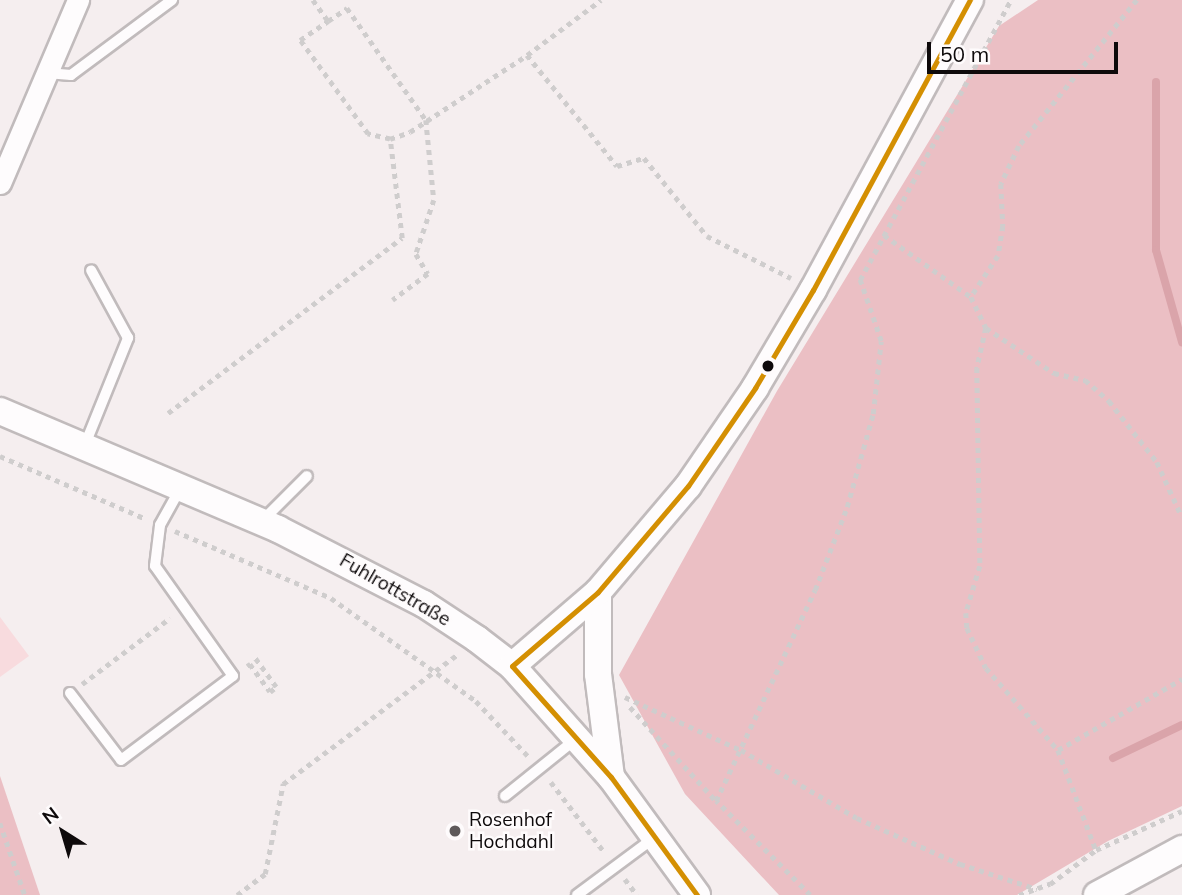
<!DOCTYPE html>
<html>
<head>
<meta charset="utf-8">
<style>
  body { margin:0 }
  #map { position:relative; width:1182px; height:895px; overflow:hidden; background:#f5eeef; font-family:Mulish,sans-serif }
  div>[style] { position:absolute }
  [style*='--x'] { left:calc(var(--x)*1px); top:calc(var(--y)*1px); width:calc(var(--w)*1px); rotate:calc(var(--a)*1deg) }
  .green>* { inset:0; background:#f8dbde }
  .forest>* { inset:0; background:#ebbfc4 }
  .stream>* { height:8px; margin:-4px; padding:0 4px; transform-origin:4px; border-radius:4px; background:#daa4aa }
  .path>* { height:4.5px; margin-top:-2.25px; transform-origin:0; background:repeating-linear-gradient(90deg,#cfcdcd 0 5px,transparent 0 10px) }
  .roads { filter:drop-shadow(2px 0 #c1bbbc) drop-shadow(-2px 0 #c1bbbc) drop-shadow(0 2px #c1bbbc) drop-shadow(0 -2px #c1bbbc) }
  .service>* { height:10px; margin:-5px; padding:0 5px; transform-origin:5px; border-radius:5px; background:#fefcfd }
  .minor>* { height:21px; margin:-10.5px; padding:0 10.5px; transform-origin:10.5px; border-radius:10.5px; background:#fefcfd }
  .tertiary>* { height:26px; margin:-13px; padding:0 13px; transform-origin:13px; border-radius:13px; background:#fefcfd }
  .bus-1>* { height:5px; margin:-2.5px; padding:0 2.5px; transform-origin:2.5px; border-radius:2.5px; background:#d48f02 }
  .dots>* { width:19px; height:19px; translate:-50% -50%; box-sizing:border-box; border:4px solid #fefbfc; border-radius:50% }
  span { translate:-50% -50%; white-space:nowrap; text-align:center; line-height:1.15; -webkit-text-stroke:5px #fefbfc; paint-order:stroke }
  .street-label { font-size:19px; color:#0e0a0b }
  .poi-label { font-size:19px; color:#0e0a0b }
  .left { translate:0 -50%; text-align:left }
  .north { position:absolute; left:28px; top:797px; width:70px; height:70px; -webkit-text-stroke:5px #fefbfc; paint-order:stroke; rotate:323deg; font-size:19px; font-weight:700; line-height:28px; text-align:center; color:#0e0a0b }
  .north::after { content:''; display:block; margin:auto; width:24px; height:32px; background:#0e0a0b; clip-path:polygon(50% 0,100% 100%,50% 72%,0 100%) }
  .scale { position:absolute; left:927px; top:42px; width:191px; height:32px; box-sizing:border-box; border:4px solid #0e0a0b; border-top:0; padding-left:9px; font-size:21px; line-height:24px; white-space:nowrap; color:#0e0a0b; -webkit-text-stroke:5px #fefbfc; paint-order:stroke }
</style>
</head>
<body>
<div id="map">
  <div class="green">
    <i style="clip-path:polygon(0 617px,29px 656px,0 677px)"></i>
  </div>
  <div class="forest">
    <i style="clip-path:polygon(1038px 0,1182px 0,1182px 806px,1108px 841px,1017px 895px,779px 895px,685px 794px,619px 675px,777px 391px,999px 26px)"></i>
    <i style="clip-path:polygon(0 776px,40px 895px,0 895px)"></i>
  </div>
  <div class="stream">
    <i style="--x:1156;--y:82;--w:168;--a:90"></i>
    <i style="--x:1156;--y:250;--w:96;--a:74.2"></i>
    <i style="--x:1113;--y:758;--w:76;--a:-25.6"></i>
  </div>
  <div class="path">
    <i style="--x:313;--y:0;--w:26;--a:54"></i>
    <i style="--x:328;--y:21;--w:23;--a:-34"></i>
    <i style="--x:347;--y:8;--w:137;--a:54.8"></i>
    <i style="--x:426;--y:120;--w:80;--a:84.3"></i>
    <i style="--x:434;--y:200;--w:57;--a:108.4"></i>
    <i style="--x:416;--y:254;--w:23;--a:59"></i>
    <i style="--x:428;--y:274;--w:44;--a:143.4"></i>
    <i style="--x:1137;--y:0;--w:188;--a:128.9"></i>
    <i style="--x:1019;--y:146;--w:42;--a:115.3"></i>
    <i style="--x:1001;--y:184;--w:42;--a:87.3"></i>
    <i style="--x:1003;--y:226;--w:30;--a:99"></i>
    <i style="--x:998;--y:256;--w:49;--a:123.4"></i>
    <i style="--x:971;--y:297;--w:34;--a:64"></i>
    <i style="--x:986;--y:328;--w:82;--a:33.5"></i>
    <i style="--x:1054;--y:373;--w:32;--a:13"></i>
    <i style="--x:1085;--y:380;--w:32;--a:41"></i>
    <i style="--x:1109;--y:401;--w:78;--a:51.8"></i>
    <i style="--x:1157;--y:462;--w:60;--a:65.6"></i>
    <i style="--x:527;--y:55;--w:92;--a:-36.6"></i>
    <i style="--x:390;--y:139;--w:21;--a:-19"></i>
    <i style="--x:410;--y:132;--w:140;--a:-33.3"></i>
    <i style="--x:527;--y:55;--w:143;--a:51"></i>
    <i style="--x:617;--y:166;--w:28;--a:-17"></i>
    <i style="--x:644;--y:158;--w:100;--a:51.1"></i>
    <i style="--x:707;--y:236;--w:94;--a:26.6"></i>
    <i style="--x:884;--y:235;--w:107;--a:35.5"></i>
    <i style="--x:986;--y:328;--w:41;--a:102.7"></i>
    <i style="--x:977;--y:368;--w:198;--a:89.1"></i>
    <i style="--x:980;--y:566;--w:49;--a:106.6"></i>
    <i style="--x:966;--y:613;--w:15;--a:86"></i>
    <i style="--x:967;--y:628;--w:44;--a:64.6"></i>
    <i style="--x:986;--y:668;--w:109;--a:48.7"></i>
    <i style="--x:1058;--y:750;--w:107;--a:69.2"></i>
    <i style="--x:168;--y:413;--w:292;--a:-36.8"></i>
    <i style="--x:402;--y:238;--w:100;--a:-96.9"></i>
    <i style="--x:390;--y:139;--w:23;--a:-167"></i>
    <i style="--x:368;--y:134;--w:116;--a:-125.9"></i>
    <i style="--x:300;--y:40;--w:34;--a:-34"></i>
    <i style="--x:0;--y:456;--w:157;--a:23.3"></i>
    <i style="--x:175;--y:531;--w:170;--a:23.2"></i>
    <i style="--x:331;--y:598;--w:178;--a:35.4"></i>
    <i style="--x:476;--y:701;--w:77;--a:46.6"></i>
    <i style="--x:247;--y:666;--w:4;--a:-34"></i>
    <i style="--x:250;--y:664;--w:34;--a:54"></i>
    <i style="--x:270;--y:692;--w:8;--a:-40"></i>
    <i style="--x:276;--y:687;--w:37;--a:-126"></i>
    <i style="--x:82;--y:684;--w:110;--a:-36.9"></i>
    <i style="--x:625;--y:697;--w:128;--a:24.6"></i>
    <i style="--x:741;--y:750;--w:134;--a:30.4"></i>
    <i style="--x:857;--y:818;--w:113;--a:24.1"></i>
    <i style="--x:960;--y:864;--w:81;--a:18"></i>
    <i style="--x:630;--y:707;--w:127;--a:47.5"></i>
    <i style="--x:1058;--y:750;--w:143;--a:-29.8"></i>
    <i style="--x:551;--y:782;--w:89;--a:52.7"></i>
    <i style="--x:0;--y:823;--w:76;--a:70.9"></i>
    <i style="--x:625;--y:879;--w:20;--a:53"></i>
    <i style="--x:237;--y:895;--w:35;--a:-37"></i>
    <i style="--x:265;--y:874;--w:92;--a:-78.7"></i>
    <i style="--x:283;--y:784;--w:218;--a:-36.6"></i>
    <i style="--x:810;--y:895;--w:133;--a:-135"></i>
    <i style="--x:716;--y:801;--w:233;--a:-64.9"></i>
    <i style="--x:815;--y:590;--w:89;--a:-68.9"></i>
    <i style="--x:847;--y:507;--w:97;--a:-74.4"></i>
    <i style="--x:873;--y:414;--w:73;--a:-83.7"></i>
    <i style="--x:881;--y:341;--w:65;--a:-109"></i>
    <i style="--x:860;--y:280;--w:318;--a:-61.7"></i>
    <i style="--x:1019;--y:895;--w:33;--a:-20"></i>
    <i style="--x:1050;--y:884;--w:57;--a:-36.5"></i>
    <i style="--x:1096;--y:850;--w:94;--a:-24.4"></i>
  </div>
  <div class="roads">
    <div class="service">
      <i style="--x:47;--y:73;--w:24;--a:5"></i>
      <i style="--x:71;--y:75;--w:126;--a:-36.6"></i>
      <i style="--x:84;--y:447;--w:118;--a:-68"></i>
      <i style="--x:128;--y:338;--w:77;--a:-118.6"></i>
      <i style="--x:263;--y:520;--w:62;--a:-45"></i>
      <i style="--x:70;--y:693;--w:84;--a:52.7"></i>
      <i style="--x:121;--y:760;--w:140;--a:-36.9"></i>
      <i style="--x:233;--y:676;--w:135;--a:-125.3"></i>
      <i style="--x:155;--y:566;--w:41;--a:-83"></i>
      <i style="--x:160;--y:525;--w:41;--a:-60.9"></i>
      <i style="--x:505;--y:796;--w:91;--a:-38.8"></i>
      <i style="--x:577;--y:895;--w:97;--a:-36.6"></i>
    </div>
    <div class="minor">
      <i style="--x:0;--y:183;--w:199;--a:-66.9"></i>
    </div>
    <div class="tertiary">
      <i style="--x:0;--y:411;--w:302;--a:23"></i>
      <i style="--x:278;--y:529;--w:164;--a:27.2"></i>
      <i style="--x:424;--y:604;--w:64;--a:33.4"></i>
      <i style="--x:477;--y:639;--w:44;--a:37.6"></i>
      <i style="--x:512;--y:666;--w:149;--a:48.3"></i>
      <i style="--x:611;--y:777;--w:146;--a:53.9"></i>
      <i style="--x:598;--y:592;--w:82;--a:90"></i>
      <i style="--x:598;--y:674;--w:104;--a:82.8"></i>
      <i style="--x:512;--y:666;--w:113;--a:-40.7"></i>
      <i style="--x:598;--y:592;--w:139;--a:-49.7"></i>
      <i style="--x:688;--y:486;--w:119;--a:-55.6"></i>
      <i style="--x:755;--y:388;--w:114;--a:-59.4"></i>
      <i style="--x:813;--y:290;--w:330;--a:-61.6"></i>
      <i style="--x:1097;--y:895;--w:97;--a:-28.4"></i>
    </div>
  </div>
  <div class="bus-1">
    <i style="--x:512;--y:666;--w:113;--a:-40.7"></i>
    <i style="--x:598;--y:592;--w:139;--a:-49.7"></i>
    <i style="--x:688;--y:486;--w:119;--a:-55.6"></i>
    <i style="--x:755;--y:388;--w:114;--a:-59.4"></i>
    <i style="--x:813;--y:290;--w:330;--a:-61.6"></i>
    <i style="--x:512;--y:666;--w:149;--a:48.3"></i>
    <i style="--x:611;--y:777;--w:146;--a:53.9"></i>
  </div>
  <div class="dots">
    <i style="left:768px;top:366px;background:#0e0a0b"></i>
    <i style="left:455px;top:831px;background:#5f5a5b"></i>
  </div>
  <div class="street-label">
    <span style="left:395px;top:590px;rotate:30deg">Fuhlrottstraße</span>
  </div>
  <div class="poi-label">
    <span class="left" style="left:469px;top:831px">Rosenhof<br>Hochdahl</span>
  </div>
  <div class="north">N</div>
  <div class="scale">50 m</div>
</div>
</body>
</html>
